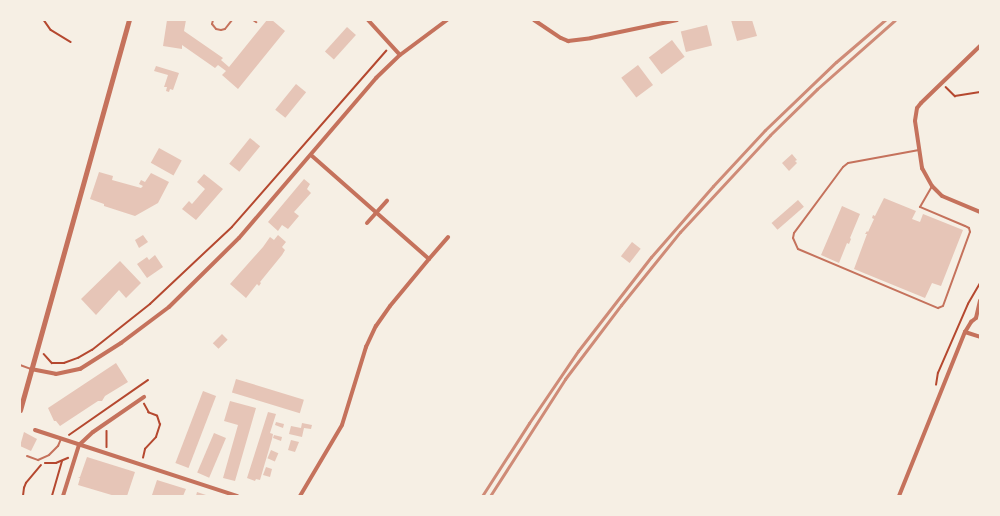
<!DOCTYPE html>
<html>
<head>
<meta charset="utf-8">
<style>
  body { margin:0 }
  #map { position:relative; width:1000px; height:516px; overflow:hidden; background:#f6efe4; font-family:"Crimson Pro",serif }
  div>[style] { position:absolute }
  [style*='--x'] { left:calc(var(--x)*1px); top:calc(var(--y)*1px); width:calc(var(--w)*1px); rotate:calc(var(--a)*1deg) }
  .building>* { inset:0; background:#e6c5b7; transform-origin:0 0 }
  .path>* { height:1.5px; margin:-0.75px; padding:0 0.75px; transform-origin:0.75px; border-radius:0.75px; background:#b5482f }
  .service>* { height:2px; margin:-1px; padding:0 1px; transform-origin:1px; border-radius:1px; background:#c5725c }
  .minor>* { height:4px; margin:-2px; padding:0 2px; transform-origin:2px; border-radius:2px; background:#c5725c }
  .tertiary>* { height:5px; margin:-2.5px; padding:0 2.5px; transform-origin:2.5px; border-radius:2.5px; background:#c5725c }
  .rail>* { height:3px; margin:-1.5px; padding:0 1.5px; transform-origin:1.5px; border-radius:1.5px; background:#cf8b77 }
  span { translate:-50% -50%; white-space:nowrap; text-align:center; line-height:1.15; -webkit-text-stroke:4px #f6efe4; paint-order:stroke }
  .frame { position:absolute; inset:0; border:21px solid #f6efe4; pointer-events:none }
</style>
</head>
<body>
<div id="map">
  <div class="building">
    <i style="clip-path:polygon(167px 20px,186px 20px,184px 31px,223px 58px,221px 60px,229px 67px,267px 20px,272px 20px,285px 31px,238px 89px,222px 75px,226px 71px,218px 65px,215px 68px,182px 45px,182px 49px,163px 46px)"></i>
    <i style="clip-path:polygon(731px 20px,752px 20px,757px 36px,737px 41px)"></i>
    <i style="left:707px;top:25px;width:21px;height:27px;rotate:76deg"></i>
    <i style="left:347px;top:27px;width:12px;height:33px;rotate:42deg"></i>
    <i style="left:672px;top:40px;width:21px;height:29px;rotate:53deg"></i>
    <i style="left:638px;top:65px;width:25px;height:21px;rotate:53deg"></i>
    <i style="clip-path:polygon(156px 66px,179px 73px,173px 90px,170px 89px,169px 92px,166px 91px,167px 87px,164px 87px,168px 75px,154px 71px)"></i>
    <i style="left:296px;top:84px;width:13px;height:33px;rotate:39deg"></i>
    <i style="left:250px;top:138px;width:13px;height:33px;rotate:39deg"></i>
    <i style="left:159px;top:148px;width:26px;height:17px;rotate:29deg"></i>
    <i style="clip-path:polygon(792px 154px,797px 160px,795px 161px,797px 163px,789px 171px,782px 163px)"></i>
    <i style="clip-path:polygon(99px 172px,113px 176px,112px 180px,141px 188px,143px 186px,139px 184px,141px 180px,145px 182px,151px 173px,169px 182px,158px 203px,135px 216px,104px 206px,104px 204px,90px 199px)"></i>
    <i style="clip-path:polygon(204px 174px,223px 189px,196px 220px,182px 209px,189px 201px,192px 204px,205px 189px,197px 182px)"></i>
    <i style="clip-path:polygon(304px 179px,310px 184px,307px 189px,311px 193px,294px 212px,299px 216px,288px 229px,282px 225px,278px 231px,268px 222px)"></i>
    <i style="clip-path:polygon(884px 198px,916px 211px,912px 219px,920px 222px,923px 214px,963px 230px,941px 286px,932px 283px,925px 298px,854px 269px,867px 234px,865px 234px,867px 231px,868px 232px,874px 219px,872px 218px,873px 215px,875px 216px)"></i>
    <i style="left:798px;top:200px;width:9px;height:35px;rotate:49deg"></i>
    <i style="clip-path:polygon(842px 206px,860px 214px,850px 238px,851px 239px,849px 244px,847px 243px,839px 263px,821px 255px)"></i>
    <i style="clip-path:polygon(143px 235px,148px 242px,139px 248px,135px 240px)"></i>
    <i style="clip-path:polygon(278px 235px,286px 242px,282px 247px,285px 250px,282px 255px,260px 282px,261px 283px,259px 286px,257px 284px,246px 298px,230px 284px,263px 247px,270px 237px,274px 240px)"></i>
    <i style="left:632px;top:242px;width:11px;height:18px;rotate:38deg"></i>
    <i style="clip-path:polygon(155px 255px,163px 267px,147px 278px,137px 264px,147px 257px,149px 260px)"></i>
    <i style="clip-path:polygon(120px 261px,141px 283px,126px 298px,119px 290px,96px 315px,81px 299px)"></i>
    <i style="left:222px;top:334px;width:8px;height:13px;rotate:45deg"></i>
    <i style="clip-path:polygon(116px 363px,128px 382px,105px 396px,102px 401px,98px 401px,60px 426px,56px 421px,54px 421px,48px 408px)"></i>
    <i style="left:236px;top:379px;width:71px;height:14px;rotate:17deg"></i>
    <i style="left:203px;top:391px;width:14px;height:77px;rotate:21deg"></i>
    <i style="clip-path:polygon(230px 401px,256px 408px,235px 481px,223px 478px,238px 425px,224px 421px)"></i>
    <i style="clip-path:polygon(268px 412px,276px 414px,270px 433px,273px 434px,272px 439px,260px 480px,256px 479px,255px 481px,247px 478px)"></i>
    <i style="clip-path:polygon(276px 422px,284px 424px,283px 428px,275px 425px)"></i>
    <i style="clip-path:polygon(302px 423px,312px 425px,311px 429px,304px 428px,302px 437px,289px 434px,291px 426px,301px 428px)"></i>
    <i style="clip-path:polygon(24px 432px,37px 439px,31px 451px,20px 446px)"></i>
    <i style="left:214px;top:433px;width:13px;height:43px;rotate:23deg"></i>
    <i style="clip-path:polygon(274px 435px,282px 437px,281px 441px,273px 438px)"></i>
    <i style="clip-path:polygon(291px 440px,299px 442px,295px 452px,288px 450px)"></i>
    <i style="left:271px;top:450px;width:8px;height:9px;rotate:23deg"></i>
    <i style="clip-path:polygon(87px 457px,135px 472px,127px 496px,115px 496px,78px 485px,80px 478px,78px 477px,80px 477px)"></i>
    <i style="clip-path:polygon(266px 467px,272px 469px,270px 477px,263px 475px)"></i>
    <i style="clip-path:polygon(157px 480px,186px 489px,183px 496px,152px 495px)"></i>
    <i style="clip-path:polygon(197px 492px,209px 496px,196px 496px)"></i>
  </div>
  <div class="path">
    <i style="--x:44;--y:20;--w:12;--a:55"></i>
    <i style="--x:51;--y:30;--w:23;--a:31"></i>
    <i style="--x:946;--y:87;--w:13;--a:45"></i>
    <i style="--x:955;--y:96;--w:25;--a:-9"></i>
    <i style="--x:44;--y:354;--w:12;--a:48"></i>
    <i style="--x:52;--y:363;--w:12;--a:0"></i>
    <i style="--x:64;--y:363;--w:15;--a:-20"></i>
    <i style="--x:78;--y:358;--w:16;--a:-30"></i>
    <i style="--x:92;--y:350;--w:74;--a:-38.4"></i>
    <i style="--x:150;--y:304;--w:112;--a:-43.2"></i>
    <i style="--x:232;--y:227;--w:234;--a:-48.8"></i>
    <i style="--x:936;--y:385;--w:12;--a:-81"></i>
    <i style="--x:938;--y:373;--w:75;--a:-66.5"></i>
    <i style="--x:968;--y:304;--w:24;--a:-60"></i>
    <i style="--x:107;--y:431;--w:16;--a:90"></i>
    <i style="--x:69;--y:435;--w:96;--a:-34.8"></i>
    <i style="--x:143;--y:458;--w:9;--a:-77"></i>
    <i style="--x:145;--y:449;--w:16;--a:-47"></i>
    <i style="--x:156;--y:437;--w:13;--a:-72"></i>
    <i style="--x:160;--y:425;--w:9;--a:-108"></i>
    <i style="--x:157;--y:416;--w:9;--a:-159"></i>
    <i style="--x:149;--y:413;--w:10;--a:-119"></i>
    <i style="--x:45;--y:463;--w:11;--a:0"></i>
    <i style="--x:56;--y:463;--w:13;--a:-23"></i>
    <i style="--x:23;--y:496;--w:8;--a:-83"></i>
    <i style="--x:24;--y:488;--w:5;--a:-68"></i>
    <i style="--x:26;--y:483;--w:23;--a:-50"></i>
    <i style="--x:52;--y:496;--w:36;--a:-74"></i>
  </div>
  <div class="service">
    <i style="--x:213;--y:20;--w:4;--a:104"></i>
    <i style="--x:212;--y:24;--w:6;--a:51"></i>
    <i style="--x:216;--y:29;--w:5;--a:11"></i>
    <i style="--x:221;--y:30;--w:4;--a:-14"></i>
    <i style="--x:225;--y:29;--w:11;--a:-52"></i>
    <i style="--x:253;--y:20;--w:4;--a:34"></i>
    <i style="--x:919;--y:150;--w:72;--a:169.6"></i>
    <i style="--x:848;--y:163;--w:6;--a:141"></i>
    <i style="--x:843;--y:167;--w:82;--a:126.6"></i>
    <i style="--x:794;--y:233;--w:5;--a:101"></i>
    <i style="--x:793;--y:238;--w:12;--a:66"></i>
    <i style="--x:798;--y:249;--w:152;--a:22.9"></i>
    <i style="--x:938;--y:308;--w:5;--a:-22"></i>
    <i style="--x:943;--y:306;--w:79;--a:-70"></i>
    <i style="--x:970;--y:232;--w:4;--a:-104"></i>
    <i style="--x:969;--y:228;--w:4;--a:-153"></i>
    <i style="--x:965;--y:226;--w:49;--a:-157.1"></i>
    <i style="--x:920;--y:207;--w:24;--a:-60"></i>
    <i style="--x:20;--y:365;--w:12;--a:20"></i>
    <i style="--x:27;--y:456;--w:12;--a:20"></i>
    <i style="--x:38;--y:460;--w:12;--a:-24"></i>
    <i style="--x:49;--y:455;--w:13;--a:-45"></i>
    <i style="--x:58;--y:446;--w:8;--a:-67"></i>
  </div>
  <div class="minor">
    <i style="--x:368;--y:20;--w:47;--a:47.6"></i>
    <i style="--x:534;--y:20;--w:32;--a:34"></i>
    <i style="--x:561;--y:38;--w:8;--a:23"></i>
    <i style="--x:568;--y:41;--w:23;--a:-7"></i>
    <i style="--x:591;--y:38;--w:88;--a:-11.8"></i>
    <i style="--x:980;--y:46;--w:82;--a:136"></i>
    <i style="--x:921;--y:103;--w:6;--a:129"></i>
    <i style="--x:917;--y:108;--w:13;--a:99"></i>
    <i style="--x:915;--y:121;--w:48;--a:81.5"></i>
    <i style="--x:922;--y:168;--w:21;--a:61"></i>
    <i style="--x:932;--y:186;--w:14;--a:45"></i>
    <i style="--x:942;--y:196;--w:41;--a:22.8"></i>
    <i style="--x:367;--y:223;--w:30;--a:-48"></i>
    <i style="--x:429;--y:259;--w:29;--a:-49"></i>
    <i style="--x:976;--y:318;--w:18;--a:-77"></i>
    <i style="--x:965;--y:332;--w:16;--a:18"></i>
    <i style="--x:31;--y:369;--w:25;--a:11"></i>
    <i style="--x:56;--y:374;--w:25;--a:-12"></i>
    <i style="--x:80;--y:369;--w:49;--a:-32.4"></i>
    <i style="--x:121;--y:343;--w:60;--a:-36.9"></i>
    <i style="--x:169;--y:307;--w:98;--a:-44.6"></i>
    <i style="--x:239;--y:238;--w:211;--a:-49.4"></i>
    <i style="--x:376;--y:78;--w:33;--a:-44"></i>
    <i style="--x:400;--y:55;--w:59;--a:-36.7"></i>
    <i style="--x:35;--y:430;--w:213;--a:18.1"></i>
    <i style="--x:63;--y:496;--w:53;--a:-72.6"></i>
    <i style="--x:79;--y:445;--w:19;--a:-43"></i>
    <i style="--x:93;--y:432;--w:62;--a:-34.5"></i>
    <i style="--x:300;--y:496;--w:82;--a:-59.4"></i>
    <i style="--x:342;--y:425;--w:82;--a:-72.9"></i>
    <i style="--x:366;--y:347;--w:23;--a:-65"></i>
    <i style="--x:376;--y:326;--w:24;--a:-55"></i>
    <i style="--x:390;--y:306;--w:61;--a:-50.3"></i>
    <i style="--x:429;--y:259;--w:157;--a:-138.6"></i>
    <i style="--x:899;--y:496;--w:177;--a:-68.1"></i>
    <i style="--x:965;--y:332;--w:12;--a:-59"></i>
    <i style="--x:971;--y:322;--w:6;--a:-39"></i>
  </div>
  <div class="tertiary">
    <i style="--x:20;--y:410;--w:405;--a:-74.4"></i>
  </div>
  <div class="rail">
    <i style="--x:482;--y:496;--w:87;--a:-57.2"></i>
    <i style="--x:529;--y:423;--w:87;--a:-55.8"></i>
    <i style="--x:578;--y:351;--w:119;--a:-52.2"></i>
    <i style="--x:651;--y:257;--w:94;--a:-48.9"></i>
    <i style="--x:713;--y:186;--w:76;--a:-47.1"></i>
    <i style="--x:765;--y:130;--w:98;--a:-43.8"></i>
    <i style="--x:836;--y:62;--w:65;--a:-40.6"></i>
    <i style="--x:490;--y:496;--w:139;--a:-57.3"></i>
    <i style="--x:565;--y:379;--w:93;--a:-52.9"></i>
    <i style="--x:621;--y:305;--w:94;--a:-51.1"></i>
    <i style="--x:680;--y:232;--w:132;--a:-47.1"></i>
    <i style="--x:770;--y:135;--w:66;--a:-44.4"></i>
    <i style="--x:817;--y:89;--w:104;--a:-41.5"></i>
  </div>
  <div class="frame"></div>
</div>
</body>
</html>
